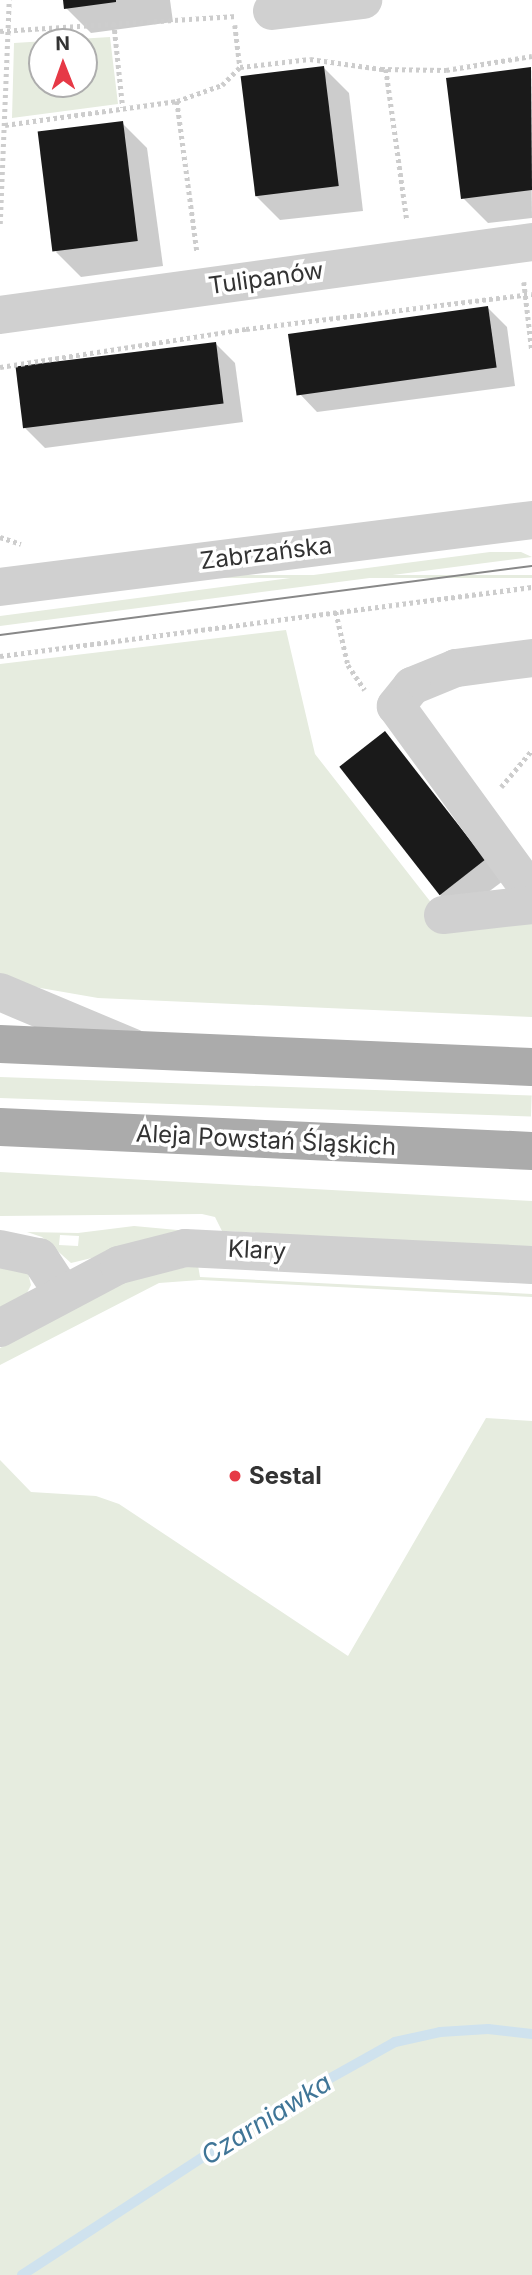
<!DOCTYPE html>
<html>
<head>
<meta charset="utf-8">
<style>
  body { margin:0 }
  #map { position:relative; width:532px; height:2275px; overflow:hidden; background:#fff; font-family:Inter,sans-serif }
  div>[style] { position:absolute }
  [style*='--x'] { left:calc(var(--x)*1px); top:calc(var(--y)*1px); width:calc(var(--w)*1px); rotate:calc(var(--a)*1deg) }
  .green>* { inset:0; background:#e6ecdf; transform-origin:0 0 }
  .shadow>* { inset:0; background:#0003 }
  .stream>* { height:10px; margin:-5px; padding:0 5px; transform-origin:5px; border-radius:5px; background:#cfe2ee }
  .building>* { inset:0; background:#1a1a1a; transform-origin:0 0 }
  .path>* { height:4.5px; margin-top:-2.25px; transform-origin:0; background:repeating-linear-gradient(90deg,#cdcdcd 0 3.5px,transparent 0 7px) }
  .minor>* { height:38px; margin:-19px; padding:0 19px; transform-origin:19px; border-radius:19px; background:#d0d0d0 }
  .major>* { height:38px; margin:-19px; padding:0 19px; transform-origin:19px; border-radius:19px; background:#ababab }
  .tram>* { height:2px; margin:-1px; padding:0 1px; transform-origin:1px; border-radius:1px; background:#888 }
  .dots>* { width:19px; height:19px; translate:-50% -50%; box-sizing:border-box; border:4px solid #fff; border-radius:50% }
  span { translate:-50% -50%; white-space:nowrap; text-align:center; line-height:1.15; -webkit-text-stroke:7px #fff; paint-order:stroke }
  .street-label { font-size:24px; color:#333 }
  .poi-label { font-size:24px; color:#333; font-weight:700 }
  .left { translate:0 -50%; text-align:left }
  .water-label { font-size:26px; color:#3f7597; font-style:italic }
  .north { position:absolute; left:28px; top:28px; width:70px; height:70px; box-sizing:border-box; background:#fff; border:2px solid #adadad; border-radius:50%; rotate:359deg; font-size:19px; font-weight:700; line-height:28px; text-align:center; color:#333 }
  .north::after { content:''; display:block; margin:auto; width:24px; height:32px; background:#e63946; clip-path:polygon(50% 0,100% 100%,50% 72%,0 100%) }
</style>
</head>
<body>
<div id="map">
  <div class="green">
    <i style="clip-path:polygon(evenodd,110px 37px,118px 104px,12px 118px,14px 43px,110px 37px,42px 42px,84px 42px,84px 84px,42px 84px,42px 42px)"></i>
    <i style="clip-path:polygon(490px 552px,521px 552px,532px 557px,0 626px,0 616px)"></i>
    <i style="left:532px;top:575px;width:3px;height:536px;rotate:90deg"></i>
    <i style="clip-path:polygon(286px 630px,315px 754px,433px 905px,532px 918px,532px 1017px,98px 998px,0 981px,0 664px)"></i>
    <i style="left:0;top:1077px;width:532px;height:21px;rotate:2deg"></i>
    <i style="clip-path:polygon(0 1172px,532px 1201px,532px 1248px,222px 1231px,215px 1217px,202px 1214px,0 1216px)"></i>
    <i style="clip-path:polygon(evenodd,134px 1226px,199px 1232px,71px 1263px,42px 1237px,27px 1232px,78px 1233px,134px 1226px,60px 1235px,79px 1236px,78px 1246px,59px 1245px,60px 1235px)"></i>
    <i style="clip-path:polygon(0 1265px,28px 1273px,31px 1285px,26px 1295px,0 1309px)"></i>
    <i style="clip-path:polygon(198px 1265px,200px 1277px,532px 1294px,532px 1297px,200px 1280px,159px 1283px,0 1365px,0 1348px,133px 1277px)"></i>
    <i style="clip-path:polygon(486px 1418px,532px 1421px,532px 2275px,0 2275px,0 1460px,31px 1492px,96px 1496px,119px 1504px,348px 1656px)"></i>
  </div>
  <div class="shadow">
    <i style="clip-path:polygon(65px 0,170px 0,173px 22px,91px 33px,66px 8px)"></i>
    <i style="clip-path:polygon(324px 68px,349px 93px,363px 211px,280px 220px,255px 195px)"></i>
    <i style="clip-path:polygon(530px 69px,532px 218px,488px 223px,463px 198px)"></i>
    <i style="clip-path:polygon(122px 123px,147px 148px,163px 266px,81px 277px,56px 252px)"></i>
    <i style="clip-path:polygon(488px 308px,507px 327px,515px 386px,317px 412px,298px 392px)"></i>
    <i style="clip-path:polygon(216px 344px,235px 363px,243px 422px,45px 448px,25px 428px)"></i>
    <i style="clip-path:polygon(385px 733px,503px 881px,459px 914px,440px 895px)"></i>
  </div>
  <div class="stream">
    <i style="--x:22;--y:2275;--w:313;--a:-33.1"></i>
    <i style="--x:284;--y:2104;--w:127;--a:-29.2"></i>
    <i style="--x:395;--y:2042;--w:46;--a:-12.5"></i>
    <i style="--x:440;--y:2032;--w:48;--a:-3.6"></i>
    <i style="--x:488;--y:2029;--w:44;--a:6.5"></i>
  </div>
  <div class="building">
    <i style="clip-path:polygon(63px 0,116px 0,116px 2px,64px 9px)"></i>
    <i style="left:324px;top:66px;width:121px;height:84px;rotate:83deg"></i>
    <i style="clip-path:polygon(531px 67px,532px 190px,461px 199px,446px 78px)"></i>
    <i style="left:123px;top:121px;width:121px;height:86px;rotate:83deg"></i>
    <i style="left:488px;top:306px;width:62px;height:202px;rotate:82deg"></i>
    <i style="left:216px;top:342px;width:62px;height:202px;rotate:83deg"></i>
    <i style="left:385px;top:731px;width:163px;height:58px;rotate:52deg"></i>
  </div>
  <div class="path">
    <i style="--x:114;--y:23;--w:85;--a:84"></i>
    <i style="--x:235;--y:25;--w:42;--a:83.2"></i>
    <i style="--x:240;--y:67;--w:70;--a:-6.5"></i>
    <i style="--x:310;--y:59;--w:72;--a:8"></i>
    <i style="--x:381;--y:69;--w:65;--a:0.9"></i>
    <i style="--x:446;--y:70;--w:87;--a:-9.2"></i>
    <i style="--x:0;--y:31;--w:237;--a:-3.6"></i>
    <i style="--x:386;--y:69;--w:152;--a:82.1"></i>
    <i style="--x:177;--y:101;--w:48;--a:-19.6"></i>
    <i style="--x:222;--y:85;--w:25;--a:-45"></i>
    <i style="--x:5;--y:125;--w:174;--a:-7.9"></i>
    <i style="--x:177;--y:101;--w:151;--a:82.4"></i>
    <i style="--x:0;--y:224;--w:224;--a:-87.7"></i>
    <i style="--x:524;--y:282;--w:69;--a:83.4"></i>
    <i style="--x:0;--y:367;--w:249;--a:-8.8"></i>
    <i style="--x:246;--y:329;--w:288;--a:-7"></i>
    <i style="--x:0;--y:537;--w:22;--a:18"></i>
    <i style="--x:336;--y:612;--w:54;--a:77.2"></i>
    <i style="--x:348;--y:665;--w:30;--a:56"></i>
    <i style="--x:0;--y:656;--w:536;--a:-7.39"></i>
    <i style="--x:501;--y:787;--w:48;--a:-50"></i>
  </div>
  <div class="minor">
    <i style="--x:272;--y:11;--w:92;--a:-6.9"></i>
    <i style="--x:0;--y:315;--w:537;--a:-7.81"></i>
    <i style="--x:0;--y:587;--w:536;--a:-7.18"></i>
    <i style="--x:532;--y:658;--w:77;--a:172.5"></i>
    <i style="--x:456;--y:668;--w:48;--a:157.8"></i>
    <i style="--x:412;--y:686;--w:26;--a:129"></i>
    <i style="--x:396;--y:706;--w:231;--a:54"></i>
    <i style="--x:443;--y:915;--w:90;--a:-6.4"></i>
    <i style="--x:0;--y:992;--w:144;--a:22.8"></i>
    <i style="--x:0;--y:1249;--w:40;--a:12"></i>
    <i style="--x:39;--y:1257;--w:42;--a:56.7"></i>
    <i style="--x:0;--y:1328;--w:135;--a:-27.9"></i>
    <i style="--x:119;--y:1265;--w:68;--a:-14.4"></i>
    <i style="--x:185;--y:1248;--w:347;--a:2.8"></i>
  </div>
  <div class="major">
    <i style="--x:0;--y:1044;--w:532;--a:2.48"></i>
    <i style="--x:0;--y:1127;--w:533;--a:2.58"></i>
  </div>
  <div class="tram">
    <i style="--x:0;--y:635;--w:536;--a:-7.39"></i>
  </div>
  <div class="dots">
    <i style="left:235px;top:1476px;background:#e63946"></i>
  </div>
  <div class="street-label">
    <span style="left:266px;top:278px;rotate:-8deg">Tulipanów</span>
    <span style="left:266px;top:553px;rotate:-7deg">Zabrzańska</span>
    <span style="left:266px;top:1140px;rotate:3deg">Aleja Powstań Śląskich</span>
    <span style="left:257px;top:1250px;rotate:3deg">Klary</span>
  </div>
  <div class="poi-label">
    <span class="left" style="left:249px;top:1476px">Sestal</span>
  </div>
  <div class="water-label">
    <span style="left:266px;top:2119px;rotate:-32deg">Czarniawka</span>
  </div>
  <div class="north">N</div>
</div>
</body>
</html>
